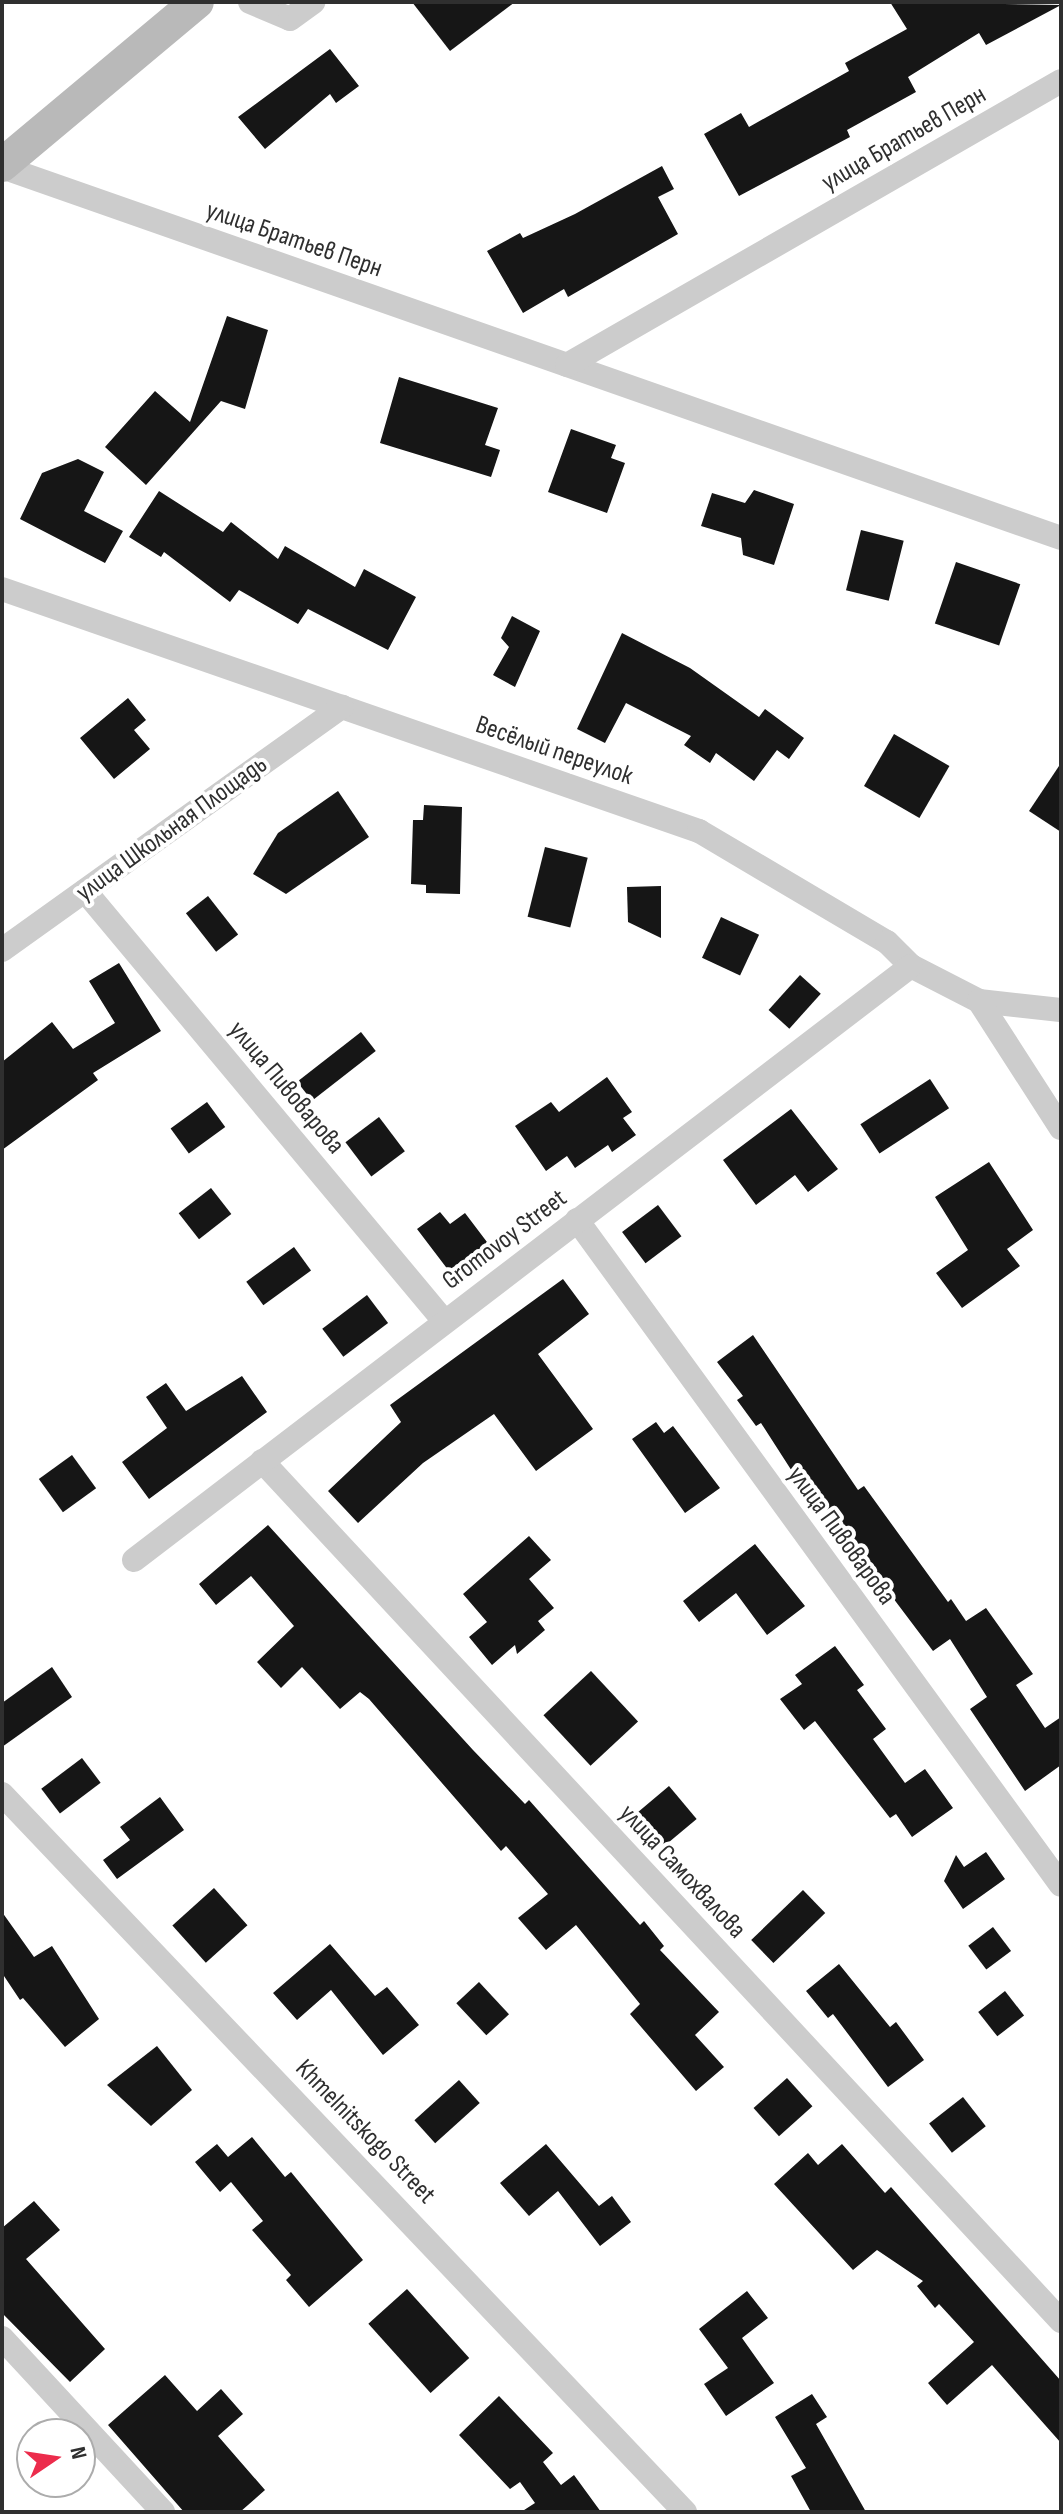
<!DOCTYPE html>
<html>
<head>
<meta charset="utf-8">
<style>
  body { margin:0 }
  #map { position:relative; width:1063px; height:2514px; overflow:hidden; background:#fff; font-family:"Sofia Sans Condensed",sans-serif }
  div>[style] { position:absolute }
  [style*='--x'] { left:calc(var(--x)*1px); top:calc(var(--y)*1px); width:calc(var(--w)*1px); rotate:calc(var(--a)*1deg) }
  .building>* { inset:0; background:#161616; transform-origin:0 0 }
  .street>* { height:24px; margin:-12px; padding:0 12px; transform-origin:12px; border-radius:12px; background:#ccc }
  .secondary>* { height:34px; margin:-17px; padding:0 17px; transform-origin:17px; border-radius:17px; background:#b9b9b9 }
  span { translate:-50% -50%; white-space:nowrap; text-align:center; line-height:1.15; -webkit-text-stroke:8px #fff; paint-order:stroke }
  .street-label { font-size:26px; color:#2f2f2f }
  .frame { position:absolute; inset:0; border:4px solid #2f2f2f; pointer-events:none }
  .north { position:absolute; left:16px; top:2418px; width:80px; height:80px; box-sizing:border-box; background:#fff; border:2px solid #acacac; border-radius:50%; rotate:77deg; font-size:22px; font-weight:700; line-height:32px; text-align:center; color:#2f2f2f }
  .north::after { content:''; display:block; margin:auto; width:28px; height:36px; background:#ec2c4c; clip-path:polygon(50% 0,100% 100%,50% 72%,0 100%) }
</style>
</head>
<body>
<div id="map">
  <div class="building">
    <i style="clip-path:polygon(412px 2px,515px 2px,450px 51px)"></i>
    <i style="clip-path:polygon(890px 2px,1061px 5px,986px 45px,979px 33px,908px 77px,916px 92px,847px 130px,850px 137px,739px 196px,704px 134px,741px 113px,749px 127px,849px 71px,845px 63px,907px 29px)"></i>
    <i style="clip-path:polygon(330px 49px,359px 86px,336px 103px,330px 94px,265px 149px,238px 117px)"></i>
    <i style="clip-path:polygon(662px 166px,674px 189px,658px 197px,678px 234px,568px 297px,564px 289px,523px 313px,487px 251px,520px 233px,523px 238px,575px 214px)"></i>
    <i style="clip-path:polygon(227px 316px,268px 330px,245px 409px,221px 401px,146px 485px,105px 447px,155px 391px,190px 422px)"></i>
    <i style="clip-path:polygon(399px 377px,498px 408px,485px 445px,500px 450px,491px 477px,380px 443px)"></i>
    <i style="clip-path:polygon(571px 429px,616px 445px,611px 458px,625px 463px,607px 513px,548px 492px)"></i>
    <i style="clip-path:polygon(78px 459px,104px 472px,84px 511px,123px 531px,105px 563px,20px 519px,42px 473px)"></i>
    <i style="clip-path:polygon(754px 490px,794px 504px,774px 565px,743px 555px,741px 538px,701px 526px,712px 493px,745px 503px)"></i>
    <i style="clip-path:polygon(159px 491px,223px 532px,231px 522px,278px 559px,285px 546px,355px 587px,364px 569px,416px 597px,388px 650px,308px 609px,298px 624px,239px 590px,230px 602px,164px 552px,161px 557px,129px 537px)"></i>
    <i style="left:861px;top:530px;width:44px;height:62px;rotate:14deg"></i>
    <i style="left:956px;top:562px;width:68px;height:65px;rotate:19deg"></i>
    <i style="clip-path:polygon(512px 616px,540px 631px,515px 687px,493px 675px,509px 647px,501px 638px)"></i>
    <i style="clip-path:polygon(622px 633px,690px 668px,759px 717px,765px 709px,804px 738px,789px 759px,777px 750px,754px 781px,716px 753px,710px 763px,684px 745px,691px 736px,626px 703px,605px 743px,577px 729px)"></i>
    <i style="clip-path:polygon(128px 698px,146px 720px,134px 730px,150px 749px,114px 779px,80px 738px)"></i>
    <i style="left:894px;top:734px;width:64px;height:60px;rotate:30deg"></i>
    <i style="clip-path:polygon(1061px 763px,1061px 832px,1029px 811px)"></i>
    <i style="clip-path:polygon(338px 791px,369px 837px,286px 894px,253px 874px,278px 833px)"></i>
    <i style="clip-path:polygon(424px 805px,462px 807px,460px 894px,426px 893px,426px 885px,411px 884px,413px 820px,423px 820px)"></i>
    <i style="left:545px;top:847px;width:44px;height:72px;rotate:14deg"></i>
    <i style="clip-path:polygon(661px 886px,661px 938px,628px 922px,627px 887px)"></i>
    <i style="left:208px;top:896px;width:49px;height:28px;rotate:52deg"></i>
    <i style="left:721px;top:917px;width:42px;height:45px;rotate:25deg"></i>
    <i style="clip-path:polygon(119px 963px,161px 1031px,93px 1073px,98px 1080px,2px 1150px,2px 1062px,52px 1022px,73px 1049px,115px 1023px,89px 981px)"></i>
    <i style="left:800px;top:975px;width:28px;height:47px;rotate:42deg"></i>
    <i style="left:361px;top:1032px;width:24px;height:81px;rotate:52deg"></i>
    <i style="clip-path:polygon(607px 1077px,632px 1112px,623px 1118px,636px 1135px,612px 1152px,608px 1145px,575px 1168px,567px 1156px,546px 1171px,515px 1126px,551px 1102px,559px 1112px)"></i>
    <i style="left:930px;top:1079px;width:35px;height:83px;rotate:57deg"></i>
    <i style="left:207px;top:1102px;width:31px;height:45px;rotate:54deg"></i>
    <i style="clip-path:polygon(791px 1109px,838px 1169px,808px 1192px,795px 1175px,756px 1205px,723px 1160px)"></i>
    <i style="left:379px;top:1117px;width:43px;height:42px;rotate:53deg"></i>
    <i style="clip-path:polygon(989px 1162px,1033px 1230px,1007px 1249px,1020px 1266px,962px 1308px,936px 1273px,968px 1250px,935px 1197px)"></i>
    <i style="left:211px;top:1188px;width:33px;height:41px;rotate:52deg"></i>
    <i style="left:658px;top:1205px;width:39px;height:45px;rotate:53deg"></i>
    <i style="clip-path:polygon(440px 1212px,450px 1224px,465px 1213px,490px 1246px,452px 1275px,417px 1229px)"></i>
    <i style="left:294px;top:1247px;width:29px;height:59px;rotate:54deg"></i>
    <i style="clip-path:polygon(563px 1279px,589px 1314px,538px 1354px,593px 1429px,536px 1471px,494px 1414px,423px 1463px,358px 1523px,328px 1491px,401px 1422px,390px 1405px)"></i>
    <i style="left:367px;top:1295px;width:35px;height:56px;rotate:53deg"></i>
    <i style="clip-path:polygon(753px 1335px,858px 1490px,864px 1486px,948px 1602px,951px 1599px,966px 1621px,986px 1608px,1033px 1674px,1016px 1685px,1045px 1728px,1061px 1717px,1061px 1765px,1025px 1791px,970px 1709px,987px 1697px,950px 1639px,933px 1651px,801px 1476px,797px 1479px,761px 1423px,756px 1426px,737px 1400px,743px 1396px,717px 1362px)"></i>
    <i style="clip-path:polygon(242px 1376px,267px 1412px,149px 1499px,122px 1462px,167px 1428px,146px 1397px,166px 1383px,186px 1411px)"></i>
    <i style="clip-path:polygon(656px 1422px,664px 1433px,673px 1426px,720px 1488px,685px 1513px,632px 1439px)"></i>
    <i style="left:72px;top:1455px;width:41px;height:41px;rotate:54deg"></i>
    <i style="clip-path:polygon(268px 1525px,473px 1750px,525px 1804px,529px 1800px,640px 1925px,644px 1921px,664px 1946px,660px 1950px,719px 2012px,695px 2035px,724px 2067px,696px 2091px,630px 2014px,640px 2004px,576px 1925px,546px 1950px,518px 1918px,548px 1894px,506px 1846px,501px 1851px,369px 1699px,360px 1692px,340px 1709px,302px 1667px,281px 1688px,257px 1662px,294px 1626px,251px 1576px,216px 1605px,199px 1584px)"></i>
    <i style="clip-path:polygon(529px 1536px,551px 1560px,529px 1579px,554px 1608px,538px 1621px,545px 1630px,517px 1654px,515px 1645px,492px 1665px,469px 1637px,487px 1622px,463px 1594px)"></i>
    <i style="clip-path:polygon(755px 1544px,805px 1606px,767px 1635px,736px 1593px,699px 1622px,683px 1601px)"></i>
    <i style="clip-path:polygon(835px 1646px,864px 1685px,857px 1690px,886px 1729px,873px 1739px,905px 1783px,925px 1769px,953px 1808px,912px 1837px,896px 1814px,890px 1818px,815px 1721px,804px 1730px,780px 1699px,802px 1684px,795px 1675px)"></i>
    <i style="clip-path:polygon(52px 1667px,72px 1697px,2px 1747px,2px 1703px)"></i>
    <i style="left:591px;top:1671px;width:69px;height:65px;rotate:47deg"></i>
    <i style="left:82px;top:1758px;width:31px;height:51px;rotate:53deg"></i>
    <i style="left:669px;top:1786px;width:43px;height:43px;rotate:50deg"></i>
    <i style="clip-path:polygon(160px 1797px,184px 1830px,117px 1879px,103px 1860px,130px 1840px,120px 1827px)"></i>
    <i style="clip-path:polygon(986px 1852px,1005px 1879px,963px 1909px,944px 1881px,956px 1855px,964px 1867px)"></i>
    <i style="left:214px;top:1888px;width:50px;height:56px;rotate:48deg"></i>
    <i style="left:803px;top:1890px;width:32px;height:72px;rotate:46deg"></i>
    <i style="clip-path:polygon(2px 1912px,34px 1957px,52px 1946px,99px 2019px,65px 2047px,23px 1998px,20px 2000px,2px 1973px)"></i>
    <i style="left:993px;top:1927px;width:30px;height:31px;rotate:53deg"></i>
    <i style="clip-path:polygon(330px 1944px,375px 1996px,387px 1987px,419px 2025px,383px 2055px,331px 1990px,297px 2020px,273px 1993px)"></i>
    <i style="clip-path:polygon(839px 1964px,890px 2027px,896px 2022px,924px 2060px,888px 2087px,833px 2014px,828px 2018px,806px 1991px)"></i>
    <i style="left:479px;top:1982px;width:44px;height:31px;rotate:47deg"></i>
    <i style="left:1005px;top:1991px;width:31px;height:34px;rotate:52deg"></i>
    <i style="clip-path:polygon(157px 2046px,192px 2090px,151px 2126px,107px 2085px)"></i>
    <i style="left:787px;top:2078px;width:38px;height:45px;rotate:48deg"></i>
    <i style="left:459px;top:2080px;width:31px;height:60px;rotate:48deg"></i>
    <i style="left:963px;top:2097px;width:37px;height:43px;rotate:52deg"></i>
    <i style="clip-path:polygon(252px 2137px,285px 2177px,291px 2172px,363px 2260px,309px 2307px,286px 2280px,291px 2275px,252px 2230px,263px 2221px,231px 2182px,220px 2192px,195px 2162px,217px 2144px,228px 2157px)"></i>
    <i style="clip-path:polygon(546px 2144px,599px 2206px,612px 2196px,631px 2222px,600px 2246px,558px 2191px,529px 2216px,500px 2183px)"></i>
    <i style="clip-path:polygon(842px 2144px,885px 2193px,891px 2187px,1061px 2381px,1061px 2443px,992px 2365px,947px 2405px,928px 2383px,974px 2342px,939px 2304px,935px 2308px,917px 2286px,923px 2281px,877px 2250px,853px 2270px,774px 2184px,808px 2153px,818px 2165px)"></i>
    <i style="clip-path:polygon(34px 2201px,60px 2230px,26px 2259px,105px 2349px,70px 2382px,2px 2313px,2px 2228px)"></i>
    <i style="left:407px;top:2289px;width:93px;height:52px;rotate:48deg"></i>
    <i style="clip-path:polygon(747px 2291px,768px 2318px,742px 2338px,774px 2383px,726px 2416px,704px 2384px,728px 2368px,699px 2329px)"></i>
    <i style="clip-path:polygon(165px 2375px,197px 2411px,221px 2389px,243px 2414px,218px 2436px,265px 2490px,240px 2512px,184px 2512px,108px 2425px)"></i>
    <i style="clip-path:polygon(812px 2394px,827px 2417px,816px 2424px,866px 2512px,811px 2512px,791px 2476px,806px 2468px,775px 2417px)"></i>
    <i style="clip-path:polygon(499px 2396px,553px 2453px,543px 2462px,561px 2485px,574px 2475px,601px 2512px,521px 2512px,535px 2503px,520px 2482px,510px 2489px,459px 2435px)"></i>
  </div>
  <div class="street">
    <i style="--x:250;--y:2;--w:43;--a:23"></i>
    <i style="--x:290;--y:19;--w:29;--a:-36"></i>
    <i style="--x:2;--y:167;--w:1122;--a:19.31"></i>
    <i style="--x:567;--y:365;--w:570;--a:-29.89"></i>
    <i style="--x:2;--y:589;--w:738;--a:19.15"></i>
    <i style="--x:699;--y:831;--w:218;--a:30.6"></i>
    <i style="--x:887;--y:942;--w:34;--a:45"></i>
    <i style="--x:911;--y:966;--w:76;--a:27.2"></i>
    <i style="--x:979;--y:1001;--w:82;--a:6.3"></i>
    <i style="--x:85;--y:891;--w:560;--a:50.14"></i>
    <i style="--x:2;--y:950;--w:418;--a:-35.6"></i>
    <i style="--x:979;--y:1001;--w:151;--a:57.2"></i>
    <i style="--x:577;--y:1220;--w:822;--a:53.95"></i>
    <i style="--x:262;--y:1461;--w:1174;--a:47.11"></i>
    <i style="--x:134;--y:1560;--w:978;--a:-37.4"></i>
    <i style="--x:2;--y:1794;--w:991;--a:46.43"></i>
    <i style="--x:2;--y:2338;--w:237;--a:47.2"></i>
  </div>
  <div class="secondary">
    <i style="--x:2;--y:165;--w:254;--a:-39.9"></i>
  </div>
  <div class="street-label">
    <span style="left:904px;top:139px;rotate:-30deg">улица Братьев Перн</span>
    <span style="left:294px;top:240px;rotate:19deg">улица Братьев Перн</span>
    <span style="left:554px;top:751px;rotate:19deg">Весёлый переулок</span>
    <span style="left:172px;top:829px;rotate:-36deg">улица Школьная Площадь</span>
    <span style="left:286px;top:1088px;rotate:50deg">улица Пивоварова</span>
    <span style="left:505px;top:1240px;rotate:-37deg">Gromovoy Street</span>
    <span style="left:841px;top:1536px;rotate:54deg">улица Пивоварова</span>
    <span style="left:682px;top:1872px;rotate:47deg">улица Самохвалова</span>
    <span style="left:365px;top:2132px;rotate:46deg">Khmelnitskogo Street</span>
  </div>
  <div class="frame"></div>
  <div class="north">N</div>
</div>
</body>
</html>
